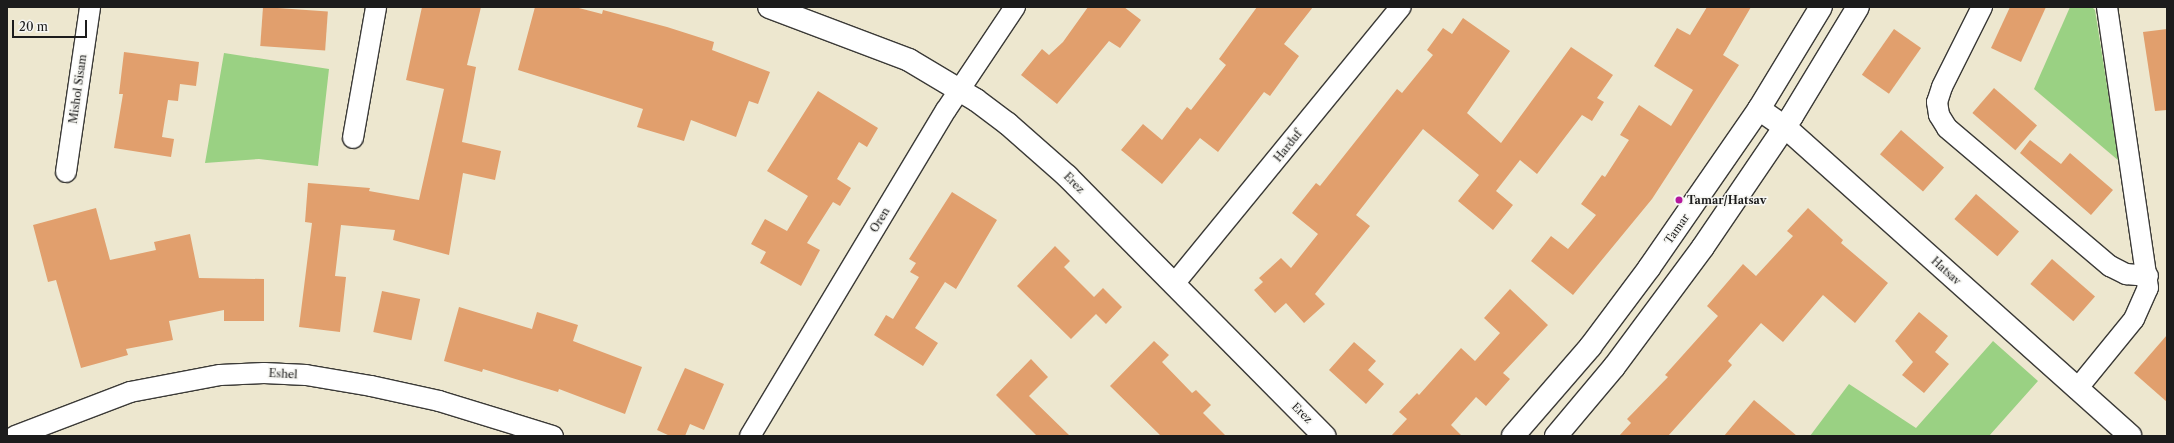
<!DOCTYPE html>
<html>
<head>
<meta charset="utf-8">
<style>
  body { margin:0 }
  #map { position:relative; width:2174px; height:443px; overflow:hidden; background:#ede7cf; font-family:"Libre Caslon Text",serif }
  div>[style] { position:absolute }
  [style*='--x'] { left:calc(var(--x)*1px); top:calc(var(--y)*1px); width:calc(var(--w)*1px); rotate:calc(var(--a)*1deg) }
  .green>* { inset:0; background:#9ad183 }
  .building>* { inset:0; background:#e19f6d; transform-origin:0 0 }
  .roads { filter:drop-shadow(1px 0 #3b3a37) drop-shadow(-1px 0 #3b3a37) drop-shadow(0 1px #3b3a37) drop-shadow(0 -1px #3b3a37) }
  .minor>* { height:20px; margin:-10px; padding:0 10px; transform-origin:10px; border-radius:10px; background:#fff }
  .tertiary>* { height:22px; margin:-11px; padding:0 11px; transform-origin:11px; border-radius:11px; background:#fff }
  .dots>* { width:11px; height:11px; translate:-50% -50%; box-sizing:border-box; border:2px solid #f6f6f2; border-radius:50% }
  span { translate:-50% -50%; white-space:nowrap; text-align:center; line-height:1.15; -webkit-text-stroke:3px #f6f6f2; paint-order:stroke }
  .street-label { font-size:11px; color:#1c1c1c }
  .poi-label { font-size:11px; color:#1c1c1c; font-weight:700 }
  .left { translate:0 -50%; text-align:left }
  .frame { position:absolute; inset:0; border:8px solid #1c1c1c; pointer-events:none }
  .scale { position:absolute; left:12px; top:20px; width:75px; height:18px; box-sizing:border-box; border:2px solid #1c1c1c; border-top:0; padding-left:5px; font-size:12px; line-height:14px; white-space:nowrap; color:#1c1c1c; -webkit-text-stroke:3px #f6f6f2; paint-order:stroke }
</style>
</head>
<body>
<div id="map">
  <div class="green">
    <i style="clip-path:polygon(2070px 7px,2092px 7px,2095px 10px,2119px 161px,2034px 89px)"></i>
    <i style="clip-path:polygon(224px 53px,329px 69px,318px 166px,259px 159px,205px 163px)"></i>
    <i style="clip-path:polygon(1993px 341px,2038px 381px,1989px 436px,1810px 436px,1849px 384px,1916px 428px)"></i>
  </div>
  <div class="building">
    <i style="left:263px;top:7px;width:65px;height:39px;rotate:4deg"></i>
    <i style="clip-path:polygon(422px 7px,481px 7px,467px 65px,476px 67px,462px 142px,501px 151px,495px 180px,463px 173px,449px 255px,393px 240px,395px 230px,341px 225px,335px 276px,346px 277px,340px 332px,299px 327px,312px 223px,305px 222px,308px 183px,370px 188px,369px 191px,419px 200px,444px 89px,406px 80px)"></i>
    <i style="clip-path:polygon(535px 7px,575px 7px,602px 14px,603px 10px,667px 27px,714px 42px,712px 50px,770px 72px,758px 104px,749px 101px,736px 137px,691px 120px,684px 141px,637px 127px,643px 109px,518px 70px)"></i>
    <i style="clip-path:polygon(1088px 7px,1124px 7px,1141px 20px,1120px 48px,1109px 41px,1057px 104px,1021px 75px,1042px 49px,1049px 55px,1063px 42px)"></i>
    <i style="clip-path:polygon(1257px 7px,1313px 7px,1284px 44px,1299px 56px,1270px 96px,1264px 92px,1218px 152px,1200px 138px,1162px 184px,1121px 150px,1143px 124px,1162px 140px,1187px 107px,1191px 110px,1226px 65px,1219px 59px)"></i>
    <i style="clip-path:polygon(1707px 7px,1751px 7px,1723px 55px,1739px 65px,1652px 199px,1573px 295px,1531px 261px,1551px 236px,1568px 249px,1596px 215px,1581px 204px,1602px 175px,1605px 177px,1629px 140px,1620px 135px,1639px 105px,1671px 126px,1693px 90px,1654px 66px,1677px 28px,1690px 35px)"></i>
    <i style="clip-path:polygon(2010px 7px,2046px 7px,2021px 62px,1991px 48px)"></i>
    <i style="clip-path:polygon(1463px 18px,1510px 51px,1467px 113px,1501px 143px,1571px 47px,1613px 75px,1597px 98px,1604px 102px,1592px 121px,1582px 115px,1537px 174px,1520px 160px,1496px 191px,1513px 205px,1493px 230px,1458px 201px,1479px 175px,1423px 129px,1356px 215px,1370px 226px,1315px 294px,1325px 304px,1304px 323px,1286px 303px,1275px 313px,1254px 290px,1263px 282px,1259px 278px,1281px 258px,1291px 268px,1318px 234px,1292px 213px,1316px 183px,1320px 186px,1397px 89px,1402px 93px,1433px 55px,1427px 50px,1443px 28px,1452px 34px)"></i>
    <i style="left:1894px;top:29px;width:33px;height:56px;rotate:35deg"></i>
    <i style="clip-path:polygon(2167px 29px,2167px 110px,2155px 111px,2143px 32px)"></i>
    <i style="clip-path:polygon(124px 52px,199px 62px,196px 86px,180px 84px,178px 101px,168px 100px,162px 137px,174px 139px,171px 157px,114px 148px,123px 94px,119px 94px)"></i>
    <i style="left:1994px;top:88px;width:57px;height:33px;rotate:41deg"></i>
    <i style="clip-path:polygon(818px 91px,878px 128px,867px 147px,859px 142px,837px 179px,851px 188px,840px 206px,833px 202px,807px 243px,820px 250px,801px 286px,760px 263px,766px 252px,751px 244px,765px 219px,787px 231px,808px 196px,767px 171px)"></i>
    <i style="left:1901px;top:130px;width:57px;height:32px;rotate:41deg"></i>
    <i style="clip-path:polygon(2030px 140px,2061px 164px,2070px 153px,2113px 190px,2091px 215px,2020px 153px)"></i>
    <i style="clip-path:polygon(952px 192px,997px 220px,956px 289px,945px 282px,915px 328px,938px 343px,923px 366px,874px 335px,886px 315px,893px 319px,919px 277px,910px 272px,916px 263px,909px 259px)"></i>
    <i style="left:1976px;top:194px;width:57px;height:33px;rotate:41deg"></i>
    <i style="clip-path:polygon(96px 208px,110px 260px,156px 250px,154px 242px,190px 234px,199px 278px,264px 279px,264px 321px,224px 321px,224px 310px,169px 321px,173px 340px,126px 349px,128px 355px,81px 368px,56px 280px,48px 282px,33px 225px)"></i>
    <i style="clip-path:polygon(1808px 208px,1843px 240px,1841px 243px,1888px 283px,1855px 323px,1823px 295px,1783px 342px,1761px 323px,1728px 361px,1732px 365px,1668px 436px,1619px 436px,1631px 423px,1627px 419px,1668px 377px,1665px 375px,1718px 316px,1707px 306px,1743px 264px,1756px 276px,1793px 236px,1787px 231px)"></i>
    <i style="clip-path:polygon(1055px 246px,1070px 261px,1064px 267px,1094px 297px,1103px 288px,1122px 307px,1106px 324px,1096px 314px,1071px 339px,1017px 286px)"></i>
    <i style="left:2052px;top:259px;width:57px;height:33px;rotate:41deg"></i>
    <i style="clip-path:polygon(1510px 289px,1548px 325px,1503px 373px,1510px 379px,1486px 406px,1476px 397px,1451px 425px,1462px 436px,1391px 436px,1407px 419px,1399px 412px,1417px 393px,1419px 395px,1461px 348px,1475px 361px,1500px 333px,1484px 318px)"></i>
    <i style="left:382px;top:291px;width:39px;height:42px;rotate:12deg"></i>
    <i style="clip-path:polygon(459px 307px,532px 329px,537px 312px,578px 325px,573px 341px,642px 367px,625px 414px,559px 389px,558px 392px,483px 369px,482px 372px,444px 361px)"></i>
    <i style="clip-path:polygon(1919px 312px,1948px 336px,1935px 352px,1949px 364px,1924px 393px,1902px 375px,1913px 362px,1895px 341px)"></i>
    <i style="clip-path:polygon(2167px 335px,2167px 402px,2134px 373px)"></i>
    <i style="clip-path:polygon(1154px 341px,1169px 355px,1162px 362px,1192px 393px,1196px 390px,1211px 405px,1203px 413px,1226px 436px,1161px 436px,1110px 386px)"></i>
    <i style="clip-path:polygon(1354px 342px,1376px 361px,1368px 370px,1384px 384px,1366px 404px,1329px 370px)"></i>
    <i style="clip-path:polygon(1031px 359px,1048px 377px,1029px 396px,1070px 436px,1037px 436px,996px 395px)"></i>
    <i style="clip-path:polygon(685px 368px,724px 384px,704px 430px,690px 424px,685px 436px,670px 436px,657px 430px)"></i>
    <i style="clip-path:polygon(1754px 400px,1797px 436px,1724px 436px)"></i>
  </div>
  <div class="roads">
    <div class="minor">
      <i style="--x:1982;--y:7;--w:89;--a:116.6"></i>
      <i style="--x:1942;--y:87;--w:16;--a:108"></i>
      <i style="--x:1937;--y:102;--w:13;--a:81"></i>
      <i style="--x:1939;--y:115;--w:15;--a:58"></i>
      <i style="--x:1947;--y:128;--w:214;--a:40.3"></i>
      <i style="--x:2110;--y:266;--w:18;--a:27"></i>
      <i style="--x:2126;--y:274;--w:22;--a:5"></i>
      <i style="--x:353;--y:138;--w:133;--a:-80"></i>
      <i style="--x:66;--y:172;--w:167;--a:-81.7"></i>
      <i style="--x:1174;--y:284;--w:358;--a:-50.7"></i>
      <i style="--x:2077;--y:389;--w:90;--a:-50.8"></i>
      <i style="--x:2134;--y:319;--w:34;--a:-66"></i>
      <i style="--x:2148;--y:288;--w:284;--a:-98.3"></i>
      <i style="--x:15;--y:436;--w:123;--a:-20.9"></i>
      <i style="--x:130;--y:392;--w:92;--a:-10.7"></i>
      <i style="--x:220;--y:375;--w:44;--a:-2.6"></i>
      <i style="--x:264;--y:373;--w:42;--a:2.7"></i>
      <i style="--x:306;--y:375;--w:66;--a:9.6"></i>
      <i style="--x:371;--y:386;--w:70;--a:12.4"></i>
      <i style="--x:439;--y:401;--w:119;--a:17.1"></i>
      <i style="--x:750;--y:436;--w:380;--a:-59"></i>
      <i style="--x:946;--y:110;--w:124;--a:-56.2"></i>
    </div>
    <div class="tertiary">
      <i style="--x:769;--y:7;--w:150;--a:20.7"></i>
      <i style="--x:909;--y:60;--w:78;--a:30.8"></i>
      <i style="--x:976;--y:100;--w:40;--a:37"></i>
      <i style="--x:1008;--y:124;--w:79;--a:41.4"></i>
      <i style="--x:1067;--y:176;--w:366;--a:45.3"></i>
      <i style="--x:1759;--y:109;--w:32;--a:35"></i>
      <i style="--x:1785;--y:127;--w:463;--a:41.8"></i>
      <i style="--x:1513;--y:436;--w:118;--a:-49.1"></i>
      <i style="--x:1590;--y:347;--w:99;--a:-53.2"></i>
      <i style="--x:1649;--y:268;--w:193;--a:-55.3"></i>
      <i style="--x:1759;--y:109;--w:119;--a:-58.7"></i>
      <i style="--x:1556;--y:436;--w:90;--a:-50"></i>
      <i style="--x:1614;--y:367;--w:149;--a:-53.4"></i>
      <i style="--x:1703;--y:247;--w:158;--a:-55.8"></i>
      <i style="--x:1792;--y:116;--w:127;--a:-58.8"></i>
    </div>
  </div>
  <div class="dots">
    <i style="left:1679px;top:200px;background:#b5179e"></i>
  </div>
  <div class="street-label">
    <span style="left:78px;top:89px;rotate:-82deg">Mishol Sisam</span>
    <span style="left:1288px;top:146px;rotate:-51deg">Harduf</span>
    <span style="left:1074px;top:183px;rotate:45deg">Erez</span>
    <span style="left:880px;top:220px;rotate:-59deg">Oren</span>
    <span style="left:1677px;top:229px;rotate:-55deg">Tamar</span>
    <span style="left:1946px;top:271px;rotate:42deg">Hatsav</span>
    <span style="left:283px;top:374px;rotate:3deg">Eshel</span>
    <span style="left:1302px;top:413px;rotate:45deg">Erez</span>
  </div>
  <div class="poi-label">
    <span class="left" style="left:1687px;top:200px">Tamar/Hatsav</span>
  </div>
  <div class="frame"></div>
  <div class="scale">20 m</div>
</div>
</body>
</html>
